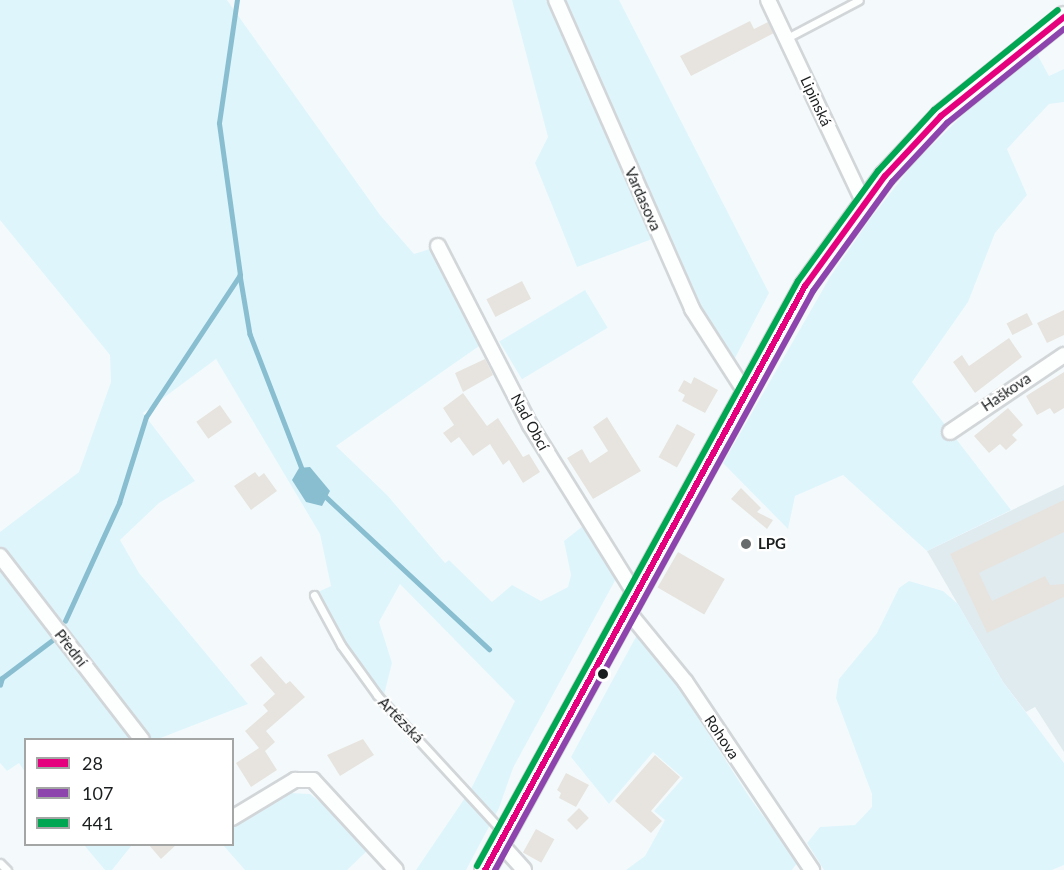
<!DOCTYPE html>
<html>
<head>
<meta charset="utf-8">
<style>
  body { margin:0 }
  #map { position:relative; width:1064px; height:870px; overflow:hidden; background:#f4fafb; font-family:Lato,sans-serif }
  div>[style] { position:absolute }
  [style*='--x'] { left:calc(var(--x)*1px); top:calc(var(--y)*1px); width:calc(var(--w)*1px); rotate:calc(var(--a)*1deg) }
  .built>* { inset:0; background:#e0ebf0 }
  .green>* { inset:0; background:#dff5fc; transform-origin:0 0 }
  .water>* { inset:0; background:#88bed0 }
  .stream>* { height:4.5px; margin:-2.25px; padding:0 2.25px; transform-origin:2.25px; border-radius:2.25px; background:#88bed0 }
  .building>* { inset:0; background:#e7e4df; transform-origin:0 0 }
  .roads { filter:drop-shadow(2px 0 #d2d6d8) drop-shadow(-2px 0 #d2d6d8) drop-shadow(0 2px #d2d6d8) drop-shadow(0 -2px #d2d6d8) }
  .lane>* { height:7px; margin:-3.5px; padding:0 3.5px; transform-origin:3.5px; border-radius:3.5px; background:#fdfefe }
  .street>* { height:14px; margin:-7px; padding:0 7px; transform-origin:7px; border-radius:7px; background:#fdfefe }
  .secondary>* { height:20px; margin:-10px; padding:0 10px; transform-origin:10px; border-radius:10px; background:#fdfefe }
  .bus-1>* { height:6px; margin:-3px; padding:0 3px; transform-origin:3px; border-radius:3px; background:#e5007d }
  .bus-2>* { height:6px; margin:-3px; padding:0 3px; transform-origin:3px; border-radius:3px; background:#8e44ad }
  .bus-3>* { height:6px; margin:-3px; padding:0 3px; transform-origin:3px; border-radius:3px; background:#00a651 }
  .dots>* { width:16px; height:16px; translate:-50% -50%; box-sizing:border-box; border:3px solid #fff; border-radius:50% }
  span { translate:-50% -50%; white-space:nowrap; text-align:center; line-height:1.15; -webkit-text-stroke:4.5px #fff; paint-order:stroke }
  .street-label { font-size:15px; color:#1b1e1f }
  .poi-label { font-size:15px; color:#1b1e1f; font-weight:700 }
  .left { translate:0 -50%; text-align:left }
  .legend { position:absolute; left:24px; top:738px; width:210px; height:108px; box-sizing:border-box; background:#fff; border:2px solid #a4a5a5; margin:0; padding:8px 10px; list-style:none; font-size:18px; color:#1b1e1f }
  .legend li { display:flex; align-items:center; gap:12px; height:30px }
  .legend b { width:30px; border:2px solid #a4a5a5 }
</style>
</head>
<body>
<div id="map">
  <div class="built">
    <i style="clip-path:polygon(1064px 485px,1064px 752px,1035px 707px,1026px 712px,1003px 682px,927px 551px)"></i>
  </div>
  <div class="green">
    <i style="clip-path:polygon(0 0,227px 0,380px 215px,414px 254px,430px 249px,482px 344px,336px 446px,387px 495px,445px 563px,449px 560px,492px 602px,512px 585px,541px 601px,568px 587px,571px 575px,564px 541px,583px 526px,618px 575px,513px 768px,499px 808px,466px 870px,416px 870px,471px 789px,515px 701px,400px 584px,379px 622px,392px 663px,384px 695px,363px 671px,318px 592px,331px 586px,320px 534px,216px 359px,143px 413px,195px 481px,159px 503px,120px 540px,139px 573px,248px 704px,158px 739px,147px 739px,0 547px,0 532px,79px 472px,111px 382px,110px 355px,0 220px)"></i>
    <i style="clip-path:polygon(512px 0,619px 0,769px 293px,734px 360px,673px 260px,663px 235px,577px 267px,535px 163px,548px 137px)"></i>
    <i style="clip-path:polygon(1037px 54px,1049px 76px,1064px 69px,1064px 102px,1049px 104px,1007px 149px,1027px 195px,995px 233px,968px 302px,912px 382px,1011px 510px,927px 551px,843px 475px,795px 496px,788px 529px,723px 463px,830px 277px,870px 219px,914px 163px,977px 101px)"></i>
    <i style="left:585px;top:290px;width:44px;height:100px;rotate:59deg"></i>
    <i style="clip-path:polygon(0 562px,18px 593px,131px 739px,26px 740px,25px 772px,19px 763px,7px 771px,0 763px)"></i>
    <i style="clip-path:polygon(909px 581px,943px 591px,958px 604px,1003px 682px,1064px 763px,1064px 865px,1052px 870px,824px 870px,807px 843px,820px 827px,855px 825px,872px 807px,872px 794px,836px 698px,839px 679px,877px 633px,899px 588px)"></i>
    <i style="clip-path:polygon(638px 633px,691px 699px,688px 702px,750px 798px,793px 856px,797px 863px,792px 870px,626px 870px,645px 856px,665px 820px,654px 811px,683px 778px,653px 752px,609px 804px,571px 757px)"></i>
    <i style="clip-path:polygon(291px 793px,310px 794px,333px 812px,368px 850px,347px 870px,245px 870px,223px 845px,232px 844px,233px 826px)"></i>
    <i style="clip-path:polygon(84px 845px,132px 845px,112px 870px,105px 870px)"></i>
  </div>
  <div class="water">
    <i style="clip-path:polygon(310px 467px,330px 491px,322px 506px,306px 502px,292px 480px,299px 468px)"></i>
  </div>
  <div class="stream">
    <i style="--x:240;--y:275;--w:60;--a:80.4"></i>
    <i style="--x:250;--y:334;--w:147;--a:68.9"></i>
    <i style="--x:324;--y:495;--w:226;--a:43"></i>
    <i style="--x:65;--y:621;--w:130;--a:-65.4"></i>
    <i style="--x:119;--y:503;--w:90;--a:-72.6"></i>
    <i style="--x:146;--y:417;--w:170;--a:-56.5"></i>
    <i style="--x:240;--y:275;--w:153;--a:-97.9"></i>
    <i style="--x:219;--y:123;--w:124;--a:-81.7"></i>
    <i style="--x:0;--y:685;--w:7;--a:-74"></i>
    <i style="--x:2;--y:678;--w:70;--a:-36.9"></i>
  </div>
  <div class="building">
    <i style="clip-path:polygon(750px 21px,754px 29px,768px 22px,774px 33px,691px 76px,680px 56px)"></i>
    <i style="left:522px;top:281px;width:20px;height:40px;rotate:63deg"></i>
    <i style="clip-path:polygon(1064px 310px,1064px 335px,1047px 343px,1037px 323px)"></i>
    <i style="left:1027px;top:313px;width:13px;height:23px;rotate:63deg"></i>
    <i style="clip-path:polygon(1009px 338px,1022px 357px,975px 393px,953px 362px,962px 355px,969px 366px)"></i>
    <i style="clip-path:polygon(485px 359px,493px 375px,463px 392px,455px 373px)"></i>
    <i style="clip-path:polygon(1064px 372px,1064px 408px,1054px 414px,1050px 408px,1037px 415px,1026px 396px)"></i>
    <i style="clip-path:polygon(694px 377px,718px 390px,705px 413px,682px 401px,685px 395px,678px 391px,684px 380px,691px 384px)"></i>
    <i style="clip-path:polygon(463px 393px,487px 426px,498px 418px,523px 457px,529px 454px,540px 472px,523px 483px,509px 460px,503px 465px,490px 444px,473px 456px,459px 437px,451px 443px,443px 433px,454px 425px,443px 408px)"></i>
    <i style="left:220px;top:405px;width:21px;height:29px;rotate:55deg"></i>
    <i style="clip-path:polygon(1008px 408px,1023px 425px,1012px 435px,1017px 440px,1006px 450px,1000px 444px,989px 453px,974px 436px)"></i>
    <i style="clip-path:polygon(607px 417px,641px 471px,593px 499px,567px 458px,582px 449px,590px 463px,608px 451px,593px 427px)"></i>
    <i style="left:677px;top:424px;width:21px;height:38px;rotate:29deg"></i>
    <i style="clip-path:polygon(255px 472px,259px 477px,264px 473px,277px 491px,251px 510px,234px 486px)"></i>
    <i style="clip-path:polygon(741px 488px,761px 508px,757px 512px,773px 520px,767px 529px,731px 499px)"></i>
    <i style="clip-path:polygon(1064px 500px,1064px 532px,979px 573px,992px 601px,1045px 576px,1050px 585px,1064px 584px,1064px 597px,987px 633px,950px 554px)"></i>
    <i style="left:678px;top:552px;width:54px;height:41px;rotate:30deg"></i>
    <i style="clip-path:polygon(261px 656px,286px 684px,290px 681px,305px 697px,266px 731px,275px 742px,265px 751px,277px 770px,251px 787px,236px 763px,259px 748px,245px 731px,268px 711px,263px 705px,275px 694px,250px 665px)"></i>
    <i style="clip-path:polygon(363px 739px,374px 755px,340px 776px,327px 755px)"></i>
    <i style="clip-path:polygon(655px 755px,680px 777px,651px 811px,662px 821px,651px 833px,615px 801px)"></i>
    <i style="clip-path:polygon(566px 773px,589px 785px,576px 807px,559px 798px,561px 793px,557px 790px)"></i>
    <i style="left:579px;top:808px;width:14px;height:17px;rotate:45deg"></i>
    <i style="left:536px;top:829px;width:21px;height:27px;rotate:29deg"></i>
    <i style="clip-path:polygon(148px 844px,177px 844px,161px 859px)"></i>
  </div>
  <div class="roads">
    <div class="lane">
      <i style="--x:787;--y:38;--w:81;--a:-27.8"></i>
      <i style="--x:314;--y:595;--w:57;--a:61.6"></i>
      <i style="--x:341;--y:645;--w:62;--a:54.2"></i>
      <i style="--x:377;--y:695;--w:186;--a:47.4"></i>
      <i style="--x:0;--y:863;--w:10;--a:45"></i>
    </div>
    <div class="street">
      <i style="--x:556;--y:0;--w:338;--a:66.2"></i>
      <i style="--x:692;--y:309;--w:96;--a:57.3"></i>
      <i style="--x:768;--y:0;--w:225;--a:64.7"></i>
      <i style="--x:438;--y:246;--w:201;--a:62.8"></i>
      <i style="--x:530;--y:425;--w:197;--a:58.1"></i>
      <i style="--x:950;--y:432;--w:138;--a:-34"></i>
      <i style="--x:0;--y:556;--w:232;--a:52.3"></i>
      <i style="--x:626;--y:609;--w:93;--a:50.7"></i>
      <i style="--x:685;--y:681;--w:228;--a:56.1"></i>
      <i style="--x:232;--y:818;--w:74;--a:-31.1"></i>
      <i style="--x:295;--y:780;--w:18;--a:0"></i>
      <i style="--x:313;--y:780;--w:122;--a:47.3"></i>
      <i style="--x:500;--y:843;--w:36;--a:48"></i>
    </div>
    <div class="secondary">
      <i style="--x:485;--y:870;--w:666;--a:-61.28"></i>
      <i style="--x:805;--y:286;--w:136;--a:-54"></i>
      <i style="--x:885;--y:176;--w:82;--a:-47"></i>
      <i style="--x:941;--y:116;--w:158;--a:-38.8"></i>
    </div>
  </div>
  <div class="bus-1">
    <i style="--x:485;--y:870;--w:666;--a:-61.28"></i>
    <i style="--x:805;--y:286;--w:136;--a:-54"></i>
    <i style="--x:885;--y:176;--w:82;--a:-47"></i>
    <i style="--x:941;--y:116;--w:158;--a:-38.8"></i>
  </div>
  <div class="bus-2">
    <i style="--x:495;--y:870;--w:661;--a:-61.22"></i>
    <i style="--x:813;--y:291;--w:135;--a:-54.1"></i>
    <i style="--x:892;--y:182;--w:81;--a:-47"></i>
    <i style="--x:947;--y:123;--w:150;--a:-38.8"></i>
  </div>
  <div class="bus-3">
    <i style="--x:477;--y:866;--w:667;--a:-61.25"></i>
    <i style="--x:798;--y:281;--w:136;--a:-54"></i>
    <i style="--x:878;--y:171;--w:83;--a:-47.4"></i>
    <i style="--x:934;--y:110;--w:159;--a:-38.9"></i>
  </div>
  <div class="dots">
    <i style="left:746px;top:544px;background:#676b6c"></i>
    <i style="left:603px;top:674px;background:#1b1e1f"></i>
  </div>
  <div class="street-label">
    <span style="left:816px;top:101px;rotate:65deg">Lipinská</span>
    <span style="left:643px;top:199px;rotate:66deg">Vardasova</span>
    <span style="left:1006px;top:392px;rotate:-34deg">Haškova</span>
    <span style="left:530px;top:422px;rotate:61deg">Nad Obcí</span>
    <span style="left:71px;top:648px;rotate:52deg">Přední</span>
    <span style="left:401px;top:720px;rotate:46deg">Artézská</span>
    <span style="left:722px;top:737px;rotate:56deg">Rohova</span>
  </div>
  <div class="poi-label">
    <span class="left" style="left:758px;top:544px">LPG</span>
  </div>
  <ul class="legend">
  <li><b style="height:8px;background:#e5007d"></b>28</li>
  <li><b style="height:8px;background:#8e44ad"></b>107</li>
  <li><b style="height:8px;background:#00a651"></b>441</li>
  </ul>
</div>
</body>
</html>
